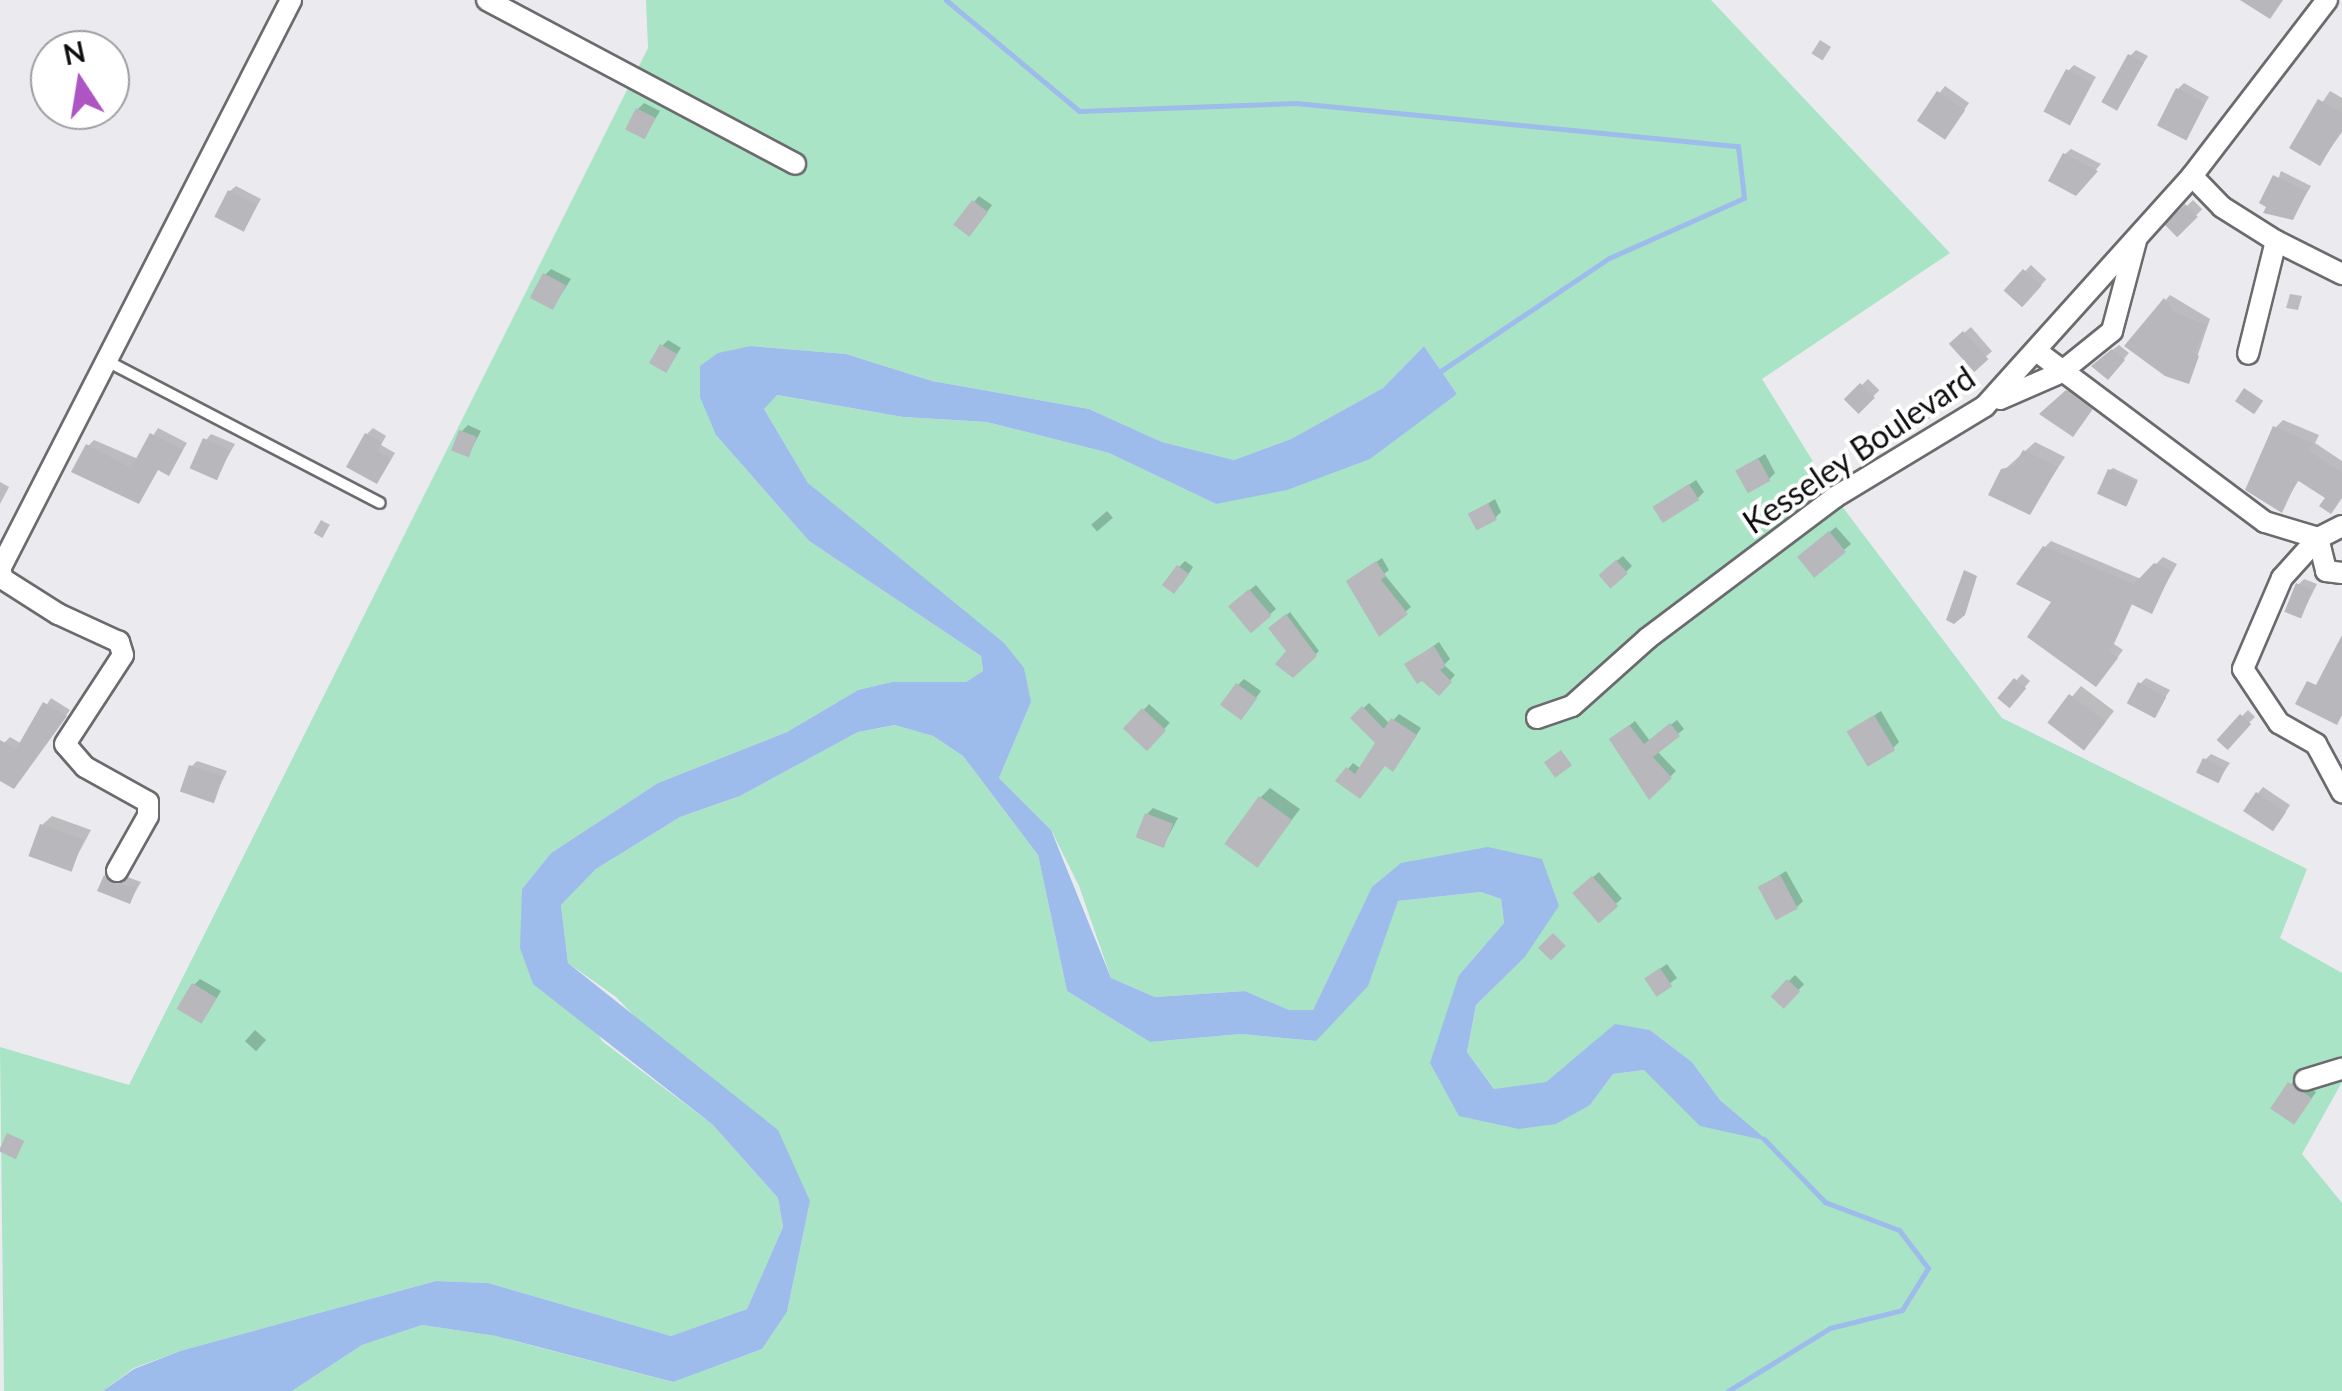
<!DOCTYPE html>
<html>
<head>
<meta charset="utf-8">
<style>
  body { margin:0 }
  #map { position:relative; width:2342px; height:1391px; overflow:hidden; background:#ebebef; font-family:Lato,sans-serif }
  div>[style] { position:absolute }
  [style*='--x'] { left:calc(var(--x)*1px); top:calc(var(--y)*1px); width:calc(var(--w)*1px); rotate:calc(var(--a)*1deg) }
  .green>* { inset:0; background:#a9e4c6 }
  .water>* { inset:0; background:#9dbceb }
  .shadow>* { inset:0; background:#0003; transform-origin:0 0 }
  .stream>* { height:5px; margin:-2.5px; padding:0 2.5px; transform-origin:2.5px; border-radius:2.5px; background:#9dbceb }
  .building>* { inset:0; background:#b8b7bb; transform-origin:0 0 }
  .roads { filter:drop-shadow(2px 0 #6b6b6e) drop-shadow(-2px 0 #6b6b6e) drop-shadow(0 2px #6b6b6e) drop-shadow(0 -2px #6b6b6e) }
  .service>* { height:10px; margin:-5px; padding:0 5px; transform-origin:5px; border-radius:5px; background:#fff }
  .minor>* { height:20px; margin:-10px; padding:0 10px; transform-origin:10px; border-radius:10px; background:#fff }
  span { translate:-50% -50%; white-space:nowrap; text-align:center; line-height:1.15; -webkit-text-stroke:8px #fff; paint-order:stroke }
  .street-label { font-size:32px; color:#0d0d0f }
  .north { position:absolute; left:30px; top:30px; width:100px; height:100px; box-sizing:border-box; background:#fff; border:2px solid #9e9e9f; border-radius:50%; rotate:348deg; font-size:28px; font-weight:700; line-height:40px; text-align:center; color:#0d0d0f }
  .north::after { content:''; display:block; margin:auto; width:35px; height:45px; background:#ac55c3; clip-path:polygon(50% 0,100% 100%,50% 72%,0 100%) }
</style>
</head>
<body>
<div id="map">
  <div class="green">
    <i style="clip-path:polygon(646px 0,1711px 0,1950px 253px,1762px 379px,1835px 497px,2002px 718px,2307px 869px,2280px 938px,2342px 973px,2342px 1082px,2302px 1154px,2342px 1203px,2342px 1391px,292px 1391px,362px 1345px,422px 1325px,496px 1336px,672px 1382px,762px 1349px,787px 1312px,810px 1201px,616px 997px,568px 963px,561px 905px,596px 869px,680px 817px,740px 796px,858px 732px,896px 725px,933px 736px,963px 756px,1038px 855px,1067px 991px,1150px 1042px,1241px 1034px,1316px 1041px,1398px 901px,1481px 892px,1501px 899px,1504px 923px,1459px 975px,1460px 1116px,1590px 1105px,1613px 1074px,1644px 1070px,1765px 1139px,1720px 1100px,1692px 1062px,1650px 1030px,1615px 1025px,1546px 1082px,1495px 1090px,1467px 1052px,1476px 1005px,1524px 958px,1541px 859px,1372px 888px,1313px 1010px,1289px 1010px,1245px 991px,1155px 997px,1111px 978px,1079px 886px,1051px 830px,999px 778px,1031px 702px,887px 550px,808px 483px,764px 409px,776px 395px,903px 417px,987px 422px,1109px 453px,1216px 504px,1457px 394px,1424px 346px,1383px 388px,1291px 439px,1234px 460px,1162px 442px,1089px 409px,932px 381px,846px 354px,751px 346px,716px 435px,809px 541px,981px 656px,983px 671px,966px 682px,892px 682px,858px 690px,787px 732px,658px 783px,551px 853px,522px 889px,602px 1041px,713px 1125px,778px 1198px,783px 1227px,747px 1309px,671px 1336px,488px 1283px,436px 1281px,180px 1351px,134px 1368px,103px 1391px,4px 1391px,0 1047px,129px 1085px,648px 48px)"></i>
  </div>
  <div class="water">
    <i style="clip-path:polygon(751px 346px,846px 354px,932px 381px,1089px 409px,1162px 442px,1234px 460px,1291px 439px,1383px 388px,1424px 346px,1457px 394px,1370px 459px,1287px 490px,1216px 504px,1109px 453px,987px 422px,903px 417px,777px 395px,764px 409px,808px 483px,1004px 643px,1024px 668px,1031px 702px,999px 778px,1051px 830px,1111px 978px,1155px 997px,1245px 991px,1289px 1010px,1313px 1010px,1372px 887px,1401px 863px,1488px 847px,1542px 859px,1559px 906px,1524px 958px,1476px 1005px,1467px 1052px,1494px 1089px,1546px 1082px,1615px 1024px,1650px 1030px,1692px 1062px,1720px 1100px,1768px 1141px,1700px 1126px,1644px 1070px,1613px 1074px,1590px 1105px,1556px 1124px,1519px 1129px,1459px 1116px,1430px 1063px,1459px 975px,1504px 923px,1501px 899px,1481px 892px,1398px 901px,1368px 986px,1316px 1041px,1241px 1034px,1150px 1042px,1067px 991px,1038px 855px,963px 756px,933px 736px,895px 725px,858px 732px,740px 796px,680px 817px,596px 869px,561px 905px,568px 963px,778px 1130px,810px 1201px,787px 1312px,762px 1349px,673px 1382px,496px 1336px,422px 1325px,362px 1345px,292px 1391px,103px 1391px,134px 1369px,180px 1351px,436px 1281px,488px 1283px,671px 1336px,747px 1309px,783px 1227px,778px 1198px,713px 1125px,533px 984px,520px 948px,522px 889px,551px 853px,658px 783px,787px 732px,858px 690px,892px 682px,966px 682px,983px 671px,981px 656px,809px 541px,716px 435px,700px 397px,700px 366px,718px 353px)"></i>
  </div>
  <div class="shadow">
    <i style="left:1820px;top:40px;width:13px;height:16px;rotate:32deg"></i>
    <i style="clip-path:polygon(2136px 50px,2148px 56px,2116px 107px,2130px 56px)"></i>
    <i style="clip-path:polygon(2074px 65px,2096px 77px,2068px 122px,2068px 71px)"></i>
    <i style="clip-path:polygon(2184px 83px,2209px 97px,2185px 137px,2178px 89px)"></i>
    <i style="clip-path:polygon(1945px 86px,1969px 103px,1950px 130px,1919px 119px)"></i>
    <i style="clip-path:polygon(2330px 91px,2342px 98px,2342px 132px,2320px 163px,2292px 147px)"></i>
    <i style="clip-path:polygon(644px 103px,660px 111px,644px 137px,638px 109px)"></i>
    <i style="clip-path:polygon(2071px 149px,2101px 164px,2075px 193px,2065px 154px)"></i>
    <i style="clip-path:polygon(2281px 171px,2311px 186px,2292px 218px,2269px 206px)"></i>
    <i style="clip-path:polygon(236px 186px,261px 199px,243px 229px,230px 191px)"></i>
    <i style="clip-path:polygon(979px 196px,992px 205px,976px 227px,974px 202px)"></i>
    <i style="left:2193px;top:200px;width:13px;height:35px;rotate:45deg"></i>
    <i style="left:2031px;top:265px;width:21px;height:35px;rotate:43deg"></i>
    <i style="clip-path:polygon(551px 269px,571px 279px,553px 307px,545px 275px)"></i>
    <i style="clip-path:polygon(2290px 294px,2302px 296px,2298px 310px,2286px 308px)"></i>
    <i style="clip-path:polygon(2170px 295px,2210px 319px,2189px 381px,2128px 345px)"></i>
    <i style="left:1971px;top:327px;width:32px;height:25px;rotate:49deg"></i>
    <i style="clip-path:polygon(668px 340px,681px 348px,666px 370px,662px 346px)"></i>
    <i style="clip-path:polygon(2119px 345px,2129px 353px,2108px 377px,2100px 360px)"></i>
    <i style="left:1868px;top:379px;width:16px;height:30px;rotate:45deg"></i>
    <i style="clip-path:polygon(2073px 386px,2097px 403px,2079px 428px,2042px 413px)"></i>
    <i style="clip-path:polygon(1927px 399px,1934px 410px,1899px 437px,1898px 421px)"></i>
    <i style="clip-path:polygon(2283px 420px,2319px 435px,2315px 443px,2342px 461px,2342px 498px,2328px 497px,2300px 478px,2281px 510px,2276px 427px)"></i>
    <i style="clip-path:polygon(468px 425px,481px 431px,468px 455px,462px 431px)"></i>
    <i style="clip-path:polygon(158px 428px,187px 443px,169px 473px,159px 468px,139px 501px,88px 446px,94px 440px,138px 459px)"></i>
    <i style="clip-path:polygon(373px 428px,386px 436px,381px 445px,395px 453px,382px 475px,367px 434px)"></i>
    <i style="clip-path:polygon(211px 434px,235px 444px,216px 477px,206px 440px)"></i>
    <i style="clip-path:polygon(2035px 442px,2065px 457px,2029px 512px,2003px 471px)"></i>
    <i style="clip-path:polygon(1765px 454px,1775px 473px,1769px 479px,1738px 471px)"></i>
    <i style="clip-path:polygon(2113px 468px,2138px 480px,2126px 503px,2110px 470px)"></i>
    <i style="clip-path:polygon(1696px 480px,1704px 492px,1698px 498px,1662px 503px)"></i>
    <i style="clip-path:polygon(0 482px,9px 487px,0 504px)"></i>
    <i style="clip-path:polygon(1495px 499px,1501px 512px,1495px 518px,1471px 514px)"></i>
    <i style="left:1107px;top:511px;width:9px;height:21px;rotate:49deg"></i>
    <i style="left:321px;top:520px;width:10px;height:15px;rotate:29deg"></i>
    <i style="clip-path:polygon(1836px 527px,1851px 544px,1815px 574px,1806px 551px)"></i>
    <i style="clip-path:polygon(2051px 541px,2141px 579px,2163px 557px,2177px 564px,2151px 611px,2133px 602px,2114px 644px,2123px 650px,2103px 677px,2055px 601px,2045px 547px)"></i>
    <i style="clip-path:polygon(1623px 556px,1632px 566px,1626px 572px,1607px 568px)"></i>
    <i style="clip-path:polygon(1382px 558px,1389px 570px,1384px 574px,1411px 607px,1379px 634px,1354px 577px)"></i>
    <i style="clip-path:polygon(1185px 561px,1193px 567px,1181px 585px,1179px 567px)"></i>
    <i style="clip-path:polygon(2304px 579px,2317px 584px,2301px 616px,2298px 585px)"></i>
    <i style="clip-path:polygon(1256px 585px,1276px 609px,1252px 630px,1237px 600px)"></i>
    <i style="clip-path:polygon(1290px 612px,1319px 651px,1293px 675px,1289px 651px,1271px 628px)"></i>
    <i style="clip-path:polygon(1439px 642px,1450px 659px,1444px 665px,1455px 675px,1439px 693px,1407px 664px)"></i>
    <i style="clip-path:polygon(2022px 674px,2030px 681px,2015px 699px,2001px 698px)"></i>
    <i style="clip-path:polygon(2146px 678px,2170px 690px,2154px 715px,2140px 684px)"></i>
    <i style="clip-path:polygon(1244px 679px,1261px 691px,1247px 710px,1238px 685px)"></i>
    <i style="clip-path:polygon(2081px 686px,2114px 711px,2093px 738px,2051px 722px)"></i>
    <i style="clip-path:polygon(51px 698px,70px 710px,19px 780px,0 778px,4px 743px,10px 737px,22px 744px)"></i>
    <i style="clip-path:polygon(1369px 703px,1390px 724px,1399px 714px,1421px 728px,1398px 763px,1385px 764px,1365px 791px,1348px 769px,1353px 763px,1361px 769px,1378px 743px,1353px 718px)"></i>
    <i style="left:1149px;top:704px;width:28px;height:33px;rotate:42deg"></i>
    <i style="clip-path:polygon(2248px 710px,2255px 717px,2226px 745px,2220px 739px)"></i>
    <i style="clip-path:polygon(1881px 711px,1899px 742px,1893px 748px,1849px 732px)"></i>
    <i style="clip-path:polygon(1677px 720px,1684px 729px,1657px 751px,1676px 771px,1650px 796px,1618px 734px,1635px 721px,1650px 741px)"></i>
    <i style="clip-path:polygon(2211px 754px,2230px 763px,2218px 780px,2205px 760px)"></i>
    <i style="clip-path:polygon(197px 761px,227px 771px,213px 800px,191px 767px)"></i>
    <i style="clip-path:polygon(2263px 787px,2290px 805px,2279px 822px,2258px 793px)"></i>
    <i style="clip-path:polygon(1270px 788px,1300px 809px,1258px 864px,1260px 798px)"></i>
    <i style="clip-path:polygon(1153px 808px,1178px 818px,1163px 846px,1147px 814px)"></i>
    <i style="clip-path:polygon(52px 816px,91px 830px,70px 869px,42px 825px)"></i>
    <i style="clip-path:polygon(111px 871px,141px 882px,130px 901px,100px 890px)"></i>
    <i style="clip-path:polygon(1786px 871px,1803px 901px,1797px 907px,1761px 887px)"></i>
    <i style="left:1599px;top:872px;width:35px;height:31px;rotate:49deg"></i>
    <i style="clip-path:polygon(1667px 964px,1677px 978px,1657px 993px,1654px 973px)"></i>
    <i style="left:1795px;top:975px;width:13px;height:29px;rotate:45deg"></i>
    <i style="clip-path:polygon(200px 979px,221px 991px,207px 1014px,194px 985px)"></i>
    <i style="left:255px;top:1030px;width:15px;height:15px;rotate:42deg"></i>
    <i style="clip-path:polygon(2296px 1078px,2316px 1092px,2300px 1115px,2273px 1107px)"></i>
  </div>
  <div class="stream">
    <i style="--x:946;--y:0;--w:173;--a:39.8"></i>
    <i style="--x:1079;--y:111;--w:217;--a:-2.1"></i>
    <i style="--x:1296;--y:103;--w:444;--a:5.6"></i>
    <i style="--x:1738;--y:146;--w:52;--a:83.4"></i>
    <i style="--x:1744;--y:198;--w:148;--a:156"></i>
    <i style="--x:1609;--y:258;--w:202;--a:146.1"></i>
    <i style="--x:1728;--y:1391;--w:120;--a:-31.7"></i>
    <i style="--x:1830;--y:1328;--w:74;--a:-14"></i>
    <i style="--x:1902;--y:1310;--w:49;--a:-58.2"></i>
    <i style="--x:1928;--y:1268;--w:48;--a:-127.3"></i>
    <i style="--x:1899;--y:1230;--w:79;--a:-159.3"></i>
    <i style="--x:1825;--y:1202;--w:88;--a:-134.1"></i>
  </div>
  <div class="building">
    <i style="clip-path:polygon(2240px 0,2283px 0,2270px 19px)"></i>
    <i style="left:2128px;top:54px;width:18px;height:55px;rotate:29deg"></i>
    <i style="left:2066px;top:69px;width:30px;height:48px;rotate:28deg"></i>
    <i style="left:2176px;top:88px;width:33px;height:42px;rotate:27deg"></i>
    <i style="left:1937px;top:91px;width:34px;height:36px;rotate:34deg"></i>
    <i style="clip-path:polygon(2318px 99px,2342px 113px,2342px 129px,2320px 166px,2289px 148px)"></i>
    <i style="left:636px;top:108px;width:22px;height:24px;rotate:27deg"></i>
    <i style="clip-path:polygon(2063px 153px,2098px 171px,2076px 196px,2048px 181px)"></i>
    <i style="clip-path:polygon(2273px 175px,2307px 192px,2293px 220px,2263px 213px,2266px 207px,2259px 203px)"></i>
    <i style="left:228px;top:190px;width:33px;height:30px;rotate:27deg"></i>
    <i style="left:972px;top:200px;width:20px;height:31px;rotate:37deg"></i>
    <i style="left:2185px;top:204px;width:18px;height:29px;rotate:45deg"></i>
    <i style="left:2023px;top:269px;width:25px;height:29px;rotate:42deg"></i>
    <i style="left:543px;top:273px;width:26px;height:28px;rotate:28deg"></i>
    <i style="clip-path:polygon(2164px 298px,2173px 311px,2206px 325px,2195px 352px,2190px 350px,2199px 356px,2189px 384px,2165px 376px,2124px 346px)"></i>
    <i style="left:1963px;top:331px;width:38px;height:19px;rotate:48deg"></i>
    <i style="left:660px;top:344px;width:20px;height:22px;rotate:30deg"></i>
    <i style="clip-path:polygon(2112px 349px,2125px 360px,2108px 380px,2091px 366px)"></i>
    <i style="left:1860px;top:383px;width:21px;height:23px;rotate:45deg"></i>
    <i style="left:2244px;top:388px;width:23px;height:16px;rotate:34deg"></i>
    <i style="clip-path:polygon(2066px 390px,2092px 410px,2073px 437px,2039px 414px)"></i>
    <i style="left:1920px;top:403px;width:18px;height:39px;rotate:56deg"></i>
    <i style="clip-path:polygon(2273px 426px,2313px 443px,2309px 451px,2342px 473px,2342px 498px,2331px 514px,2319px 506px,2325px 498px,2297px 480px,2282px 513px,2245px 490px)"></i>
    <i style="left:459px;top:430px;width:19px;height:22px;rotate:21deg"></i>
    <i style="clip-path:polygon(150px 433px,183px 450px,169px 476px,158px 470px,139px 504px,71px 472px,86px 444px,131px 468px)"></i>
    <i style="clip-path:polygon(365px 433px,382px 442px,377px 451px,391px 459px,377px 484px,346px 467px)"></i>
    <i style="left:203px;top:438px;width:30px;height:33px;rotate:24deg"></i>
    <i style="clip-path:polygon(2023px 450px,2058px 467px,2030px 515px,1988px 495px,2001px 469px,2014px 466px)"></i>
    <i style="left:1758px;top:458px;width:26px;height:26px;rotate:61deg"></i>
    <i style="left:2108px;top:469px;width:32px;height:27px;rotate:24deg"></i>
    <i style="left:1689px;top:484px;width:19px;height:43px;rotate:58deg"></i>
    <i style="left:1488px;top:503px;width:19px;height:23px;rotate:62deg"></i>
    <i style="left:1829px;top:531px;width:27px;height:41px;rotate:51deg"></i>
    <i style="clip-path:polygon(2043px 546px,2134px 584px,2154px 563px,2172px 571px,2152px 614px,2131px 604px,2109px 651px,2118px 658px,2096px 687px,2027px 637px,2051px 602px,2016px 584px)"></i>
    <i style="left:1616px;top:560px;width:18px;height:23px;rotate:49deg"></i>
    <i style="clip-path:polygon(1376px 561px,1386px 576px,1381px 580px,1408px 614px,1379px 637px,1346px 581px)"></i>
    <i style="left:1177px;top:565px;width:15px;height:25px;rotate:37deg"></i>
    <i style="clip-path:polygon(1964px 570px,1977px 576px,1965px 615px,1954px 624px,1946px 620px)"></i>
    <i style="left:2296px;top:583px;width:18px;height:31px;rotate:22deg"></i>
    <i style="left:1249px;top:589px;width:35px;height:27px;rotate:50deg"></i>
    <i style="clip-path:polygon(1286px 614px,1317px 656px,1293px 678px,1275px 664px,1286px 651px,1268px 628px)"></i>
    <i style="clip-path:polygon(2342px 635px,2342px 715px,2337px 725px,2295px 704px,2307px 681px,2316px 685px)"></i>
    <i style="clip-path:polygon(1434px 646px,1446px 666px,1440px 670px,1452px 682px,1439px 696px,1422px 681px,1417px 684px,1404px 664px)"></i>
    <i style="left:2014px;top:678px;width:16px;height:26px;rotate:40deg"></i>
    <i style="left:2138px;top:682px;width:32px;height:24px;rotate:28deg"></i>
    <i style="left:1236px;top:683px;width:26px;height:27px;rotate:36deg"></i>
    <i style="left:2069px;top:694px;width:46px;height:36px;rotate:37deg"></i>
    <i style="clip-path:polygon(43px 702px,67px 716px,14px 789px,0 781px,0 740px,16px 749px)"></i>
    <i style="clip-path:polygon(1362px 706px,1384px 729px,1391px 718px,1417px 735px,1393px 772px,1385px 766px,1360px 799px,1335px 781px,1346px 767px,1355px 774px,1375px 743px,1350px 718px)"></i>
    <i style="left:1142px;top:708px;width:33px;height:28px;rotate:43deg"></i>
    <i style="left:2240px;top:714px;width:15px;height:35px;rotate:42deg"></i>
    <i style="left:1874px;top:715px;width:41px;height:32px;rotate:59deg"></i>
    <i style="clip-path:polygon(1670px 723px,1680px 736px,1653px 757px,1672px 778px,1649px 800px,1609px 739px,1629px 725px,1644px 744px)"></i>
    <i style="left:1561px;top:750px;width:19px;height:21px;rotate:54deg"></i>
    <i style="left:2203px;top:758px;width:25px;height:16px;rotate:26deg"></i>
    <i style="left:189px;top:765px;width:36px;height:28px;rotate:19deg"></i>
    <i style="left:2256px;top:792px;width:36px;height:23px;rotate:34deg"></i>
    <i style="left:1259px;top:796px;width:41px;height:59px;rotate:36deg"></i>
    <i style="left:1145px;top:813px;width:30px;height:26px;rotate:21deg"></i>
    <i style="left:40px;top:824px;width:46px;height:34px;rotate:20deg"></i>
    <i style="clip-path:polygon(104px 875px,111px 883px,137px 887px,130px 904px,97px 891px)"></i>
    <i style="left:1780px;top:875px;width:38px;height:25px;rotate:62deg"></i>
    <i style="left:1592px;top:876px;width:40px;height:26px;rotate:49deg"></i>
    <i style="left:1553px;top:933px;width:18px;height:21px;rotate:45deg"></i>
    <i style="left:1660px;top:968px;width:22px;height:19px;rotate:56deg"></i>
    <i style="left:1787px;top:979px;width:18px;height:24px;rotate:43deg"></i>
    <i style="left:192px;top:983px;width:29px;height:30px;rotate:31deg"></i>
    <i style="left:2288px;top:1082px;width:29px;height:32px;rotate:34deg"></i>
    <i style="left:7px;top:1133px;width:19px;height:20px;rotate:25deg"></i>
  </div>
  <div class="roads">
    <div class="service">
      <i style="--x:109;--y:362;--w:305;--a:27.5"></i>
    </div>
    <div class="minor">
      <i style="--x:487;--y:0;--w:349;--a:28"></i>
      <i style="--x:2192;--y:176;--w:43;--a:45.9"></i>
      <i style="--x:2222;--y:207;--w:64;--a:32.2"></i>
      <i style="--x:2276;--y:241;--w:116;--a:103.9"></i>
      <i style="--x:2276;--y:241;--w:74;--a:26.6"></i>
      <i style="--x:2039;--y:353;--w:282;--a:36.8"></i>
      <i style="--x:2265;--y:522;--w:55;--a:16.8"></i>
      <i style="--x:2318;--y:538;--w:34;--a:76"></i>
      <i style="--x:2326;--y:571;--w:16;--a:7"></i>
      <i style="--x:2000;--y:399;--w:65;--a:-23.4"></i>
      <i style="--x:2060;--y:373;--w:67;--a:-38.9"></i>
      <i style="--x:2112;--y:331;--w:93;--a:-75.1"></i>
      <i style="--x:2342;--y:526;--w:27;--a:153"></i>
      <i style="--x:2318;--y:538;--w:54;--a:132"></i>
      <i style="--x:2282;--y:578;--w:99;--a:113.2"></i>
      <i style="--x:2243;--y:669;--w:65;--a:56.3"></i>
      <i style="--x:2279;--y:723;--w:43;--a:29.6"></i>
      <i style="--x:2316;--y:744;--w:55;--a:61.6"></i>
      <i style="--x:1537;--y:718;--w:37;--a:-19"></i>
      <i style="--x:1572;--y:706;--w:102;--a:-41.8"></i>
      <i style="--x:1648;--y:638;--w:234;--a:-37"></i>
      <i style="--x:1835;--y:497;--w:175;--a:-31.2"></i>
      <i style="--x:1985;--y:406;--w:309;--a:-48"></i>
      <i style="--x:2192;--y:176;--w:222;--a:-52.5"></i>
      <i style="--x:117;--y:871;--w:63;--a:-60.6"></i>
      <i style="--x:148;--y:816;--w:14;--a:-90"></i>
      <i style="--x:148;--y:802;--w:72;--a:-150.9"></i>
      <i style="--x:85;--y:767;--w:30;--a:-131"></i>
      <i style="--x:65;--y:744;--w:106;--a:-56.9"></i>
      <i style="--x:123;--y:655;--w:14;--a:-107"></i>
      <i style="--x:119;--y:642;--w:67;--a:-155.3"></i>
      <i style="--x:58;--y:614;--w:65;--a:-147.5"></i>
      <i style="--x:3;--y:579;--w:10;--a:-107"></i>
      <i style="--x:0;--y:569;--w:639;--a:-62.91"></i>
      <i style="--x:2305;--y:1080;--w:39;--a:-17"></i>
    </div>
  </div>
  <div class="street-label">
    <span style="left:1859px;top:450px;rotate:-34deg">Kesseley Boulevard</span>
  </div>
  <div class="north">N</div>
</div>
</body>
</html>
